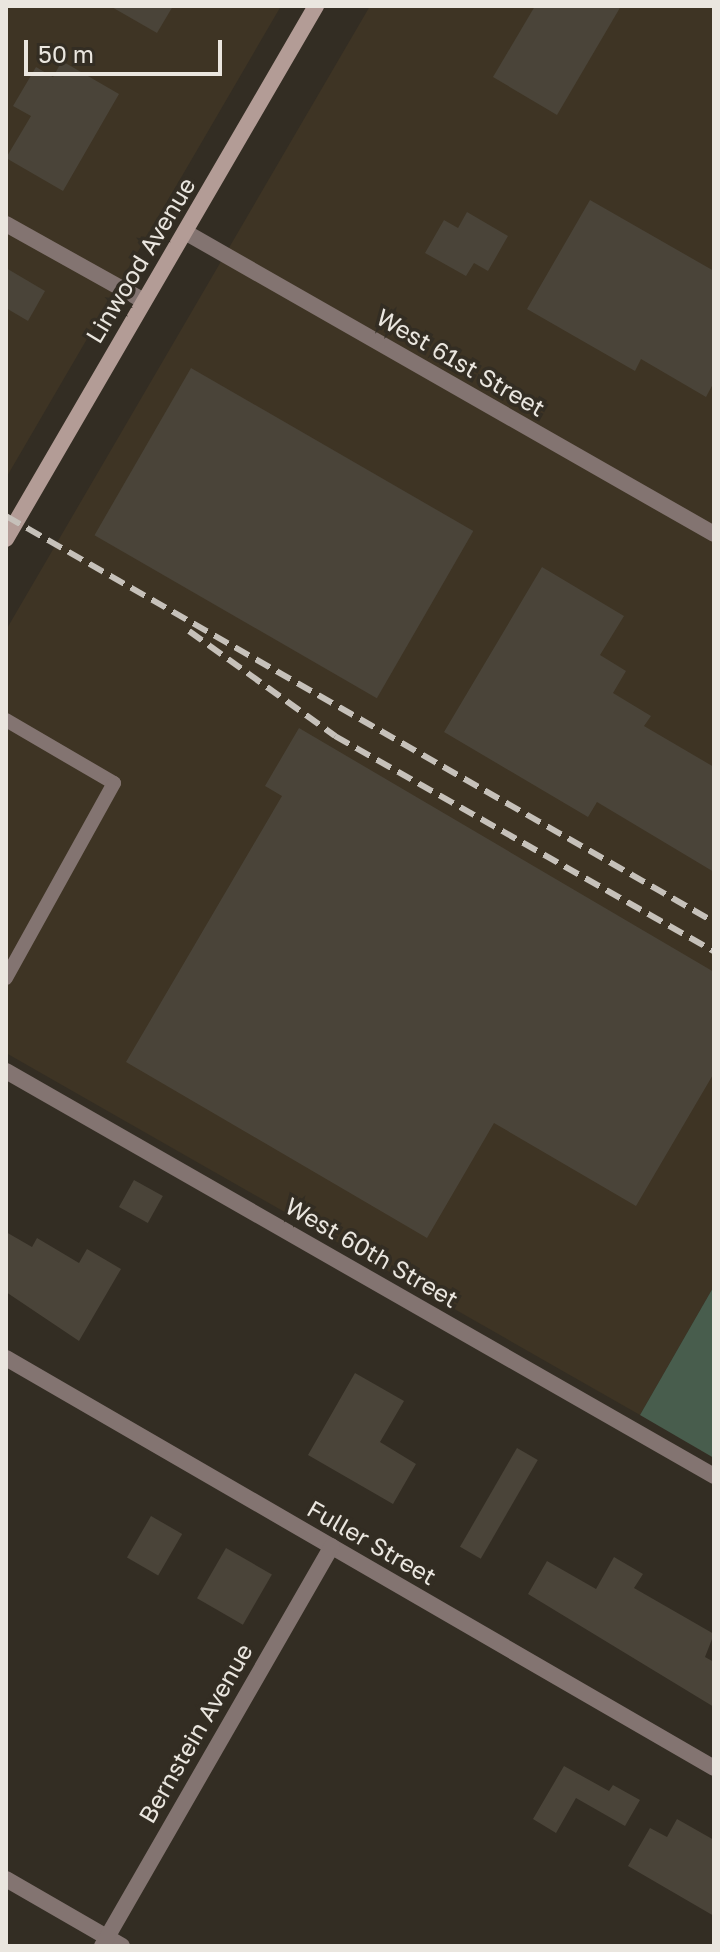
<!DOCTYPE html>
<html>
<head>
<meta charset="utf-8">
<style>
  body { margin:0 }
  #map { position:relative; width:720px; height:1952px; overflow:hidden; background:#332d23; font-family:"Golos Text",sans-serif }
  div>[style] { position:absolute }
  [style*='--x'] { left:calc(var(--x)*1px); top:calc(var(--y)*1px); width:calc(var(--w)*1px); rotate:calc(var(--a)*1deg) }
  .industrial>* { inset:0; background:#3e3424 }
  .green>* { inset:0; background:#485d4d }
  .building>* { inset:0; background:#4a4439; transform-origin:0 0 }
  .lane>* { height:14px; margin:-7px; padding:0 7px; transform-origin:7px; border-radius:7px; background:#837471 }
  .street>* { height:16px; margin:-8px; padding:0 8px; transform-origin:8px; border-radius:8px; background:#837471 }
  .secondary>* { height:16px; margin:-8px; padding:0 8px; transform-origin:8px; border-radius:8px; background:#b39c96 }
  .rail>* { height:6px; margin-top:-3px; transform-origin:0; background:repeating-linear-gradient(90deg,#c6c1ba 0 16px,transparent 0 24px) }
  span { translate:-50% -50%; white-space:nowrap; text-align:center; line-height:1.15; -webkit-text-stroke:7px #332d23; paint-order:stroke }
  .street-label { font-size:24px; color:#eae6df }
  .frame { position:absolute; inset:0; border:8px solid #eae6df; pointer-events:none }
  .scale { position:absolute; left:24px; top:40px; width:198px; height:36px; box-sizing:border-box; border:4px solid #eae6df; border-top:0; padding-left:10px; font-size:24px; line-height:28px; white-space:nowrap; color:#eae6df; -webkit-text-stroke:6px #332d23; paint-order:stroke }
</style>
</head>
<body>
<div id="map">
  <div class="industrial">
    <i style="clip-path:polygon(6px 6px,281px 6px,6px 478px)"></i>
    <i style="clip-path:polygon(370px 6px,714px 6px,714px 1286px,640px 1415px,6px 1053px,6px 630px)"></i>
  </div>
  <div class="green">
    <i style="clip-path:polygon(714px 1286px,714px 1458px,640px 1415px)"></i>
  </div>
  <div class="building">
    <i style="clip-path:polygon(110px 6px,173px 6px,157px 33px)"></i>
    <i style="clip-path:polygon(535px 6px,621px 6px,557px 115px,493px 77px)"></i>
    <i style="clip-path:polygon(62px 61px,119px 94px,63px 191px,6px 158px,31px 116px,13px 106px,36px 67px,53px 77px)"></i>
    <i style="clip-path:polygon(590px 200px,714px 271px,714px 382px,706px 397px,641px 359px,635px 371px,527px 309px)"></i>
    <i style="clip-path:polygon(467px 212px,508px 236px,488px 271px,474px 263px,466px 276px,425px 253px,444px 220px,458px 228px)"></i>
    <i style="clip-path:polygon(6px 268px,45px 291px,28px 321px,6px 308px)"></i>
    <i style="left:191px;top:368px;width:326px;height:193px;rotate:30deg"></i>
    <i style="clip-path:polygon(542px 567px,624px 616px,600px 655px,626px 671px,613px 693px,651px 716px,644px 726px,714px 767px,714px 872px,597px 802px,588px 817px,444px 732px)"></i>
    <i style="clip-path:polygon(299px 728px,714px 972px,714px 1073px,636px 1206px,494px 1123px,427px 1238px,126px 1062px,282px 796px,265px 786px)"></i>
    <i style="left:134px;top:1180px;width:33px;height:31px;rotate:29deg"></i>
    <i style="clip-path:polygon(6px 1232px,32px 1247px,37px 1238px,79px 1263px,87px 1249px,121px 1269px,79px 1341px,6px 1292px)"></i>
    <i style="clip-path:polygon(355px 1373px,404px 1401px,380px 1442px,416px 1464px,393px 1504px,308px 1455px)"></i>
    <i style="left:517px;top:1448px;width:24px;height:114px;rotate:30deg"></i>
    <i style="left:151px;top:1516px;width:36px;height:48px;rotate:30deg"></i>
    <i style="left:226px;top:1548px;width:53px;height:58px;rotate:30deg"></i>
    <i style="clip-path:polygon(614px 1557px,643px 1574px,634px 1588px,714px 1634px,705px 1657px,714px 1662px,714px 1707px,528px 1594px,547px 1561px,596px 1589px)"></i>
    <i style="clip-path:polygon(564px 1766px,609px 1791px,613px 1785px,640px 1800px,625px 1826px,576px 1798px,556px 1833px,533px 1819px)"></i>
    <i style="clip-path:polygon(677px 1819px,714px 1840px,714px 1916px,628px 1866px,650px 1828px,667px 1837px)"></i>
  </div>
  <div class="lane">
    <i style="--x:6;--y:720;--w:125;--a:30.3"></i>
    <i style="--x:114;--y:783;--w:223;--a:119"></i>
  </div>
  <div class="street">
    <i style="--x:6;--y:224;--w:156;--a:29.2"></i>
    <i style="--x:185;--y:232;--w:609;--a:29.72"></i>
    <i style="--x:6;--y:1071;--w:816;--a:29.77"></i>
    <i style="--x:6;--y:1358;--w:818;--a:30.07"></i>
    <i style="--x:6;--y:1879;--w:134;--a:30"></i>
    <i style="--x:102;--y:1946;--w:461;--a:-60.1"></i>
  </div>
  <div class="secondary">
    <i style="--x:6;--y:539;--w:617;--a:-59.82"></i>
  </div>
  <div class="rail">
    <i style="--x:6;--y:516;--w:816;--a:29.83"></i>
    <i style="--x:189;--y:631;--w:180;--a:35.7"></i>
    <i style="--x:335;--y:736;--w:436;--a:29.6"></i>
  </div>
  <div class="street-label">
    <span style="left:140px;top:260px;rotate:-59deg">Linwood Avenue</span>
    <span style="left:461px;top:362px;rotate:30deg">West 61st Street</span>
    <span style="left:372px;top:1252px;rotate:30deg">West 60th Street</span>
    <span style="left:372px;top:1542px;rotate:30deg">Fuller Street</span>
    <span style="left:195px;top:1733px;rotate:-60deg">Bernstein Avenue</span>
  </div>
  <div class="frame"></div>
  <div class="scale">50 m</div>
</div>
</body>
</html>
